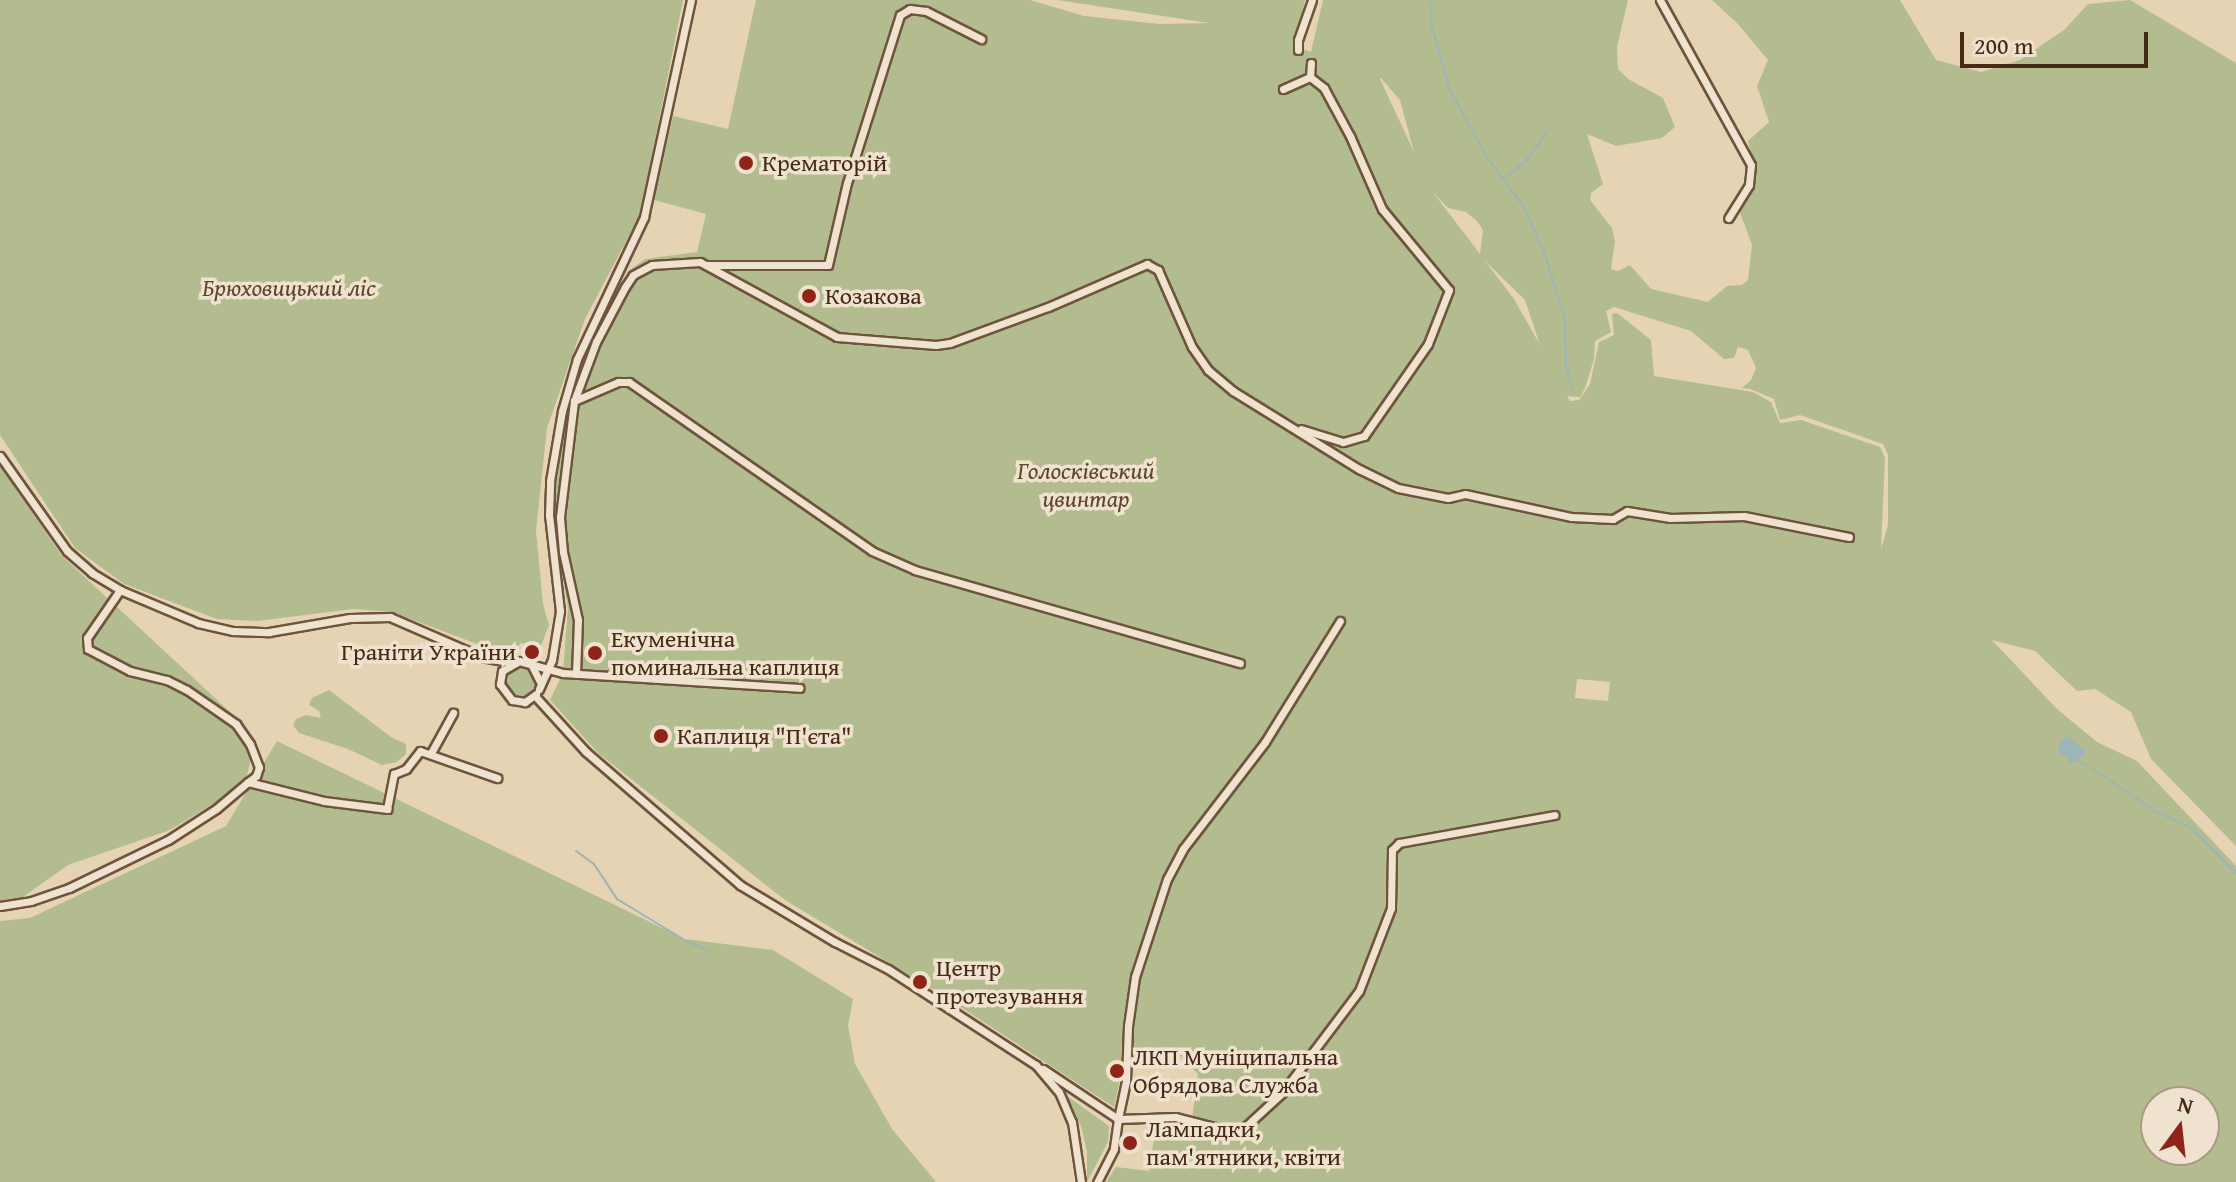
<!DOCTYPE html>
<html>
<head>
<meta charset="utf-8">
<style>
  body { margin:0 }
  #map { position:relative; width:2236px; height:1182px; overflow:hidden; background:#e6d3b3; font-family:"Gentium Book Plus",serif }
  div>[style] { position:absolute }
  [style*='--x'] { left:calc(var(--x)*1px); top:calc(var(--y)*1px); width:calc(var(--w)*1px); rotate:calc(var(--a)*1deg) }
  .green>* { inset:0; background:#b3bc8e }
  .water>* { inset:0; background:#9bb5b8 }
  .stream>* { height:2px; margin:-1px; padding:0 1px; transform-origin:1px; border-radius:1px; background:#9bb5b8 }
  .roads { filter:drop-shadow(2px 0 #6e543e) drop-shadow(-2px 0 #6e543e) drop-shadow(0 2px #6e543e) drop-shadow(0 -2px #6e543e) }
  .minor>* { height:7px; margin:-3.5px; padding:0 3.5px; transform-origin:3.5px; border-radius:3.5px; background:#efe2ce }
  .dots>* { width:22px; height:22px; translate:-50% -50%; box-sizing:border-box; border:4px solid #efe2ce; border-radius:50% }
  span { translate:-50% -50%; white-space:nowrap; text-align:center; line-height:1.15; -webkit-text-stroke:7px #efe2ce; paint-order:stroke }
  .poi-label { font-size:24px; color:#462917 }
  .left { translate:0 -50%; text-align:left }
  .right { translate:-100% -50%; text-align:right }
  .park-label { font-size:24px; color:#5c462f; font-style:italic }
  .north { position:absolute; left:2140px; top:1086px; width:80px; height:80px; box-sizing:border-box; background:#efe2ce; border:2px solid #ab9885; border-radius:50%; rotate:15deg; font-size:22px; font-weight:700; line-height:32px; text-align:center; color:#462917 }
  .north::after { content:''; display:block; margin:auto; width:28px; height:36px; background:#8f2418; clip-path:polygon(50% 0,100% 100%,50% 72%,0 100%) }
  .scale { position:absolute; left:1960px; top:32px; width:188px; height:36px; box-sizing:border-box; border:4px solid #462917; border-top:0; padding-left:10px; font-size:24px; line-height:28px; white-space:nowrap; color:#462917; -webkit-text-stroke:6px #efe2ce; paint-order:stroke }
</style>
</head>
<body>
<div id="map">
  <div class="green">
    <i style="clip-path:polygon(0 0,683px 0,640px 215px,585px 319px,547px 428px,536px 531px,543px 604px,549px 625px,541px 646px,520px 643px,518px 652px,501px 653px,392px 612px,353px 609px,257px 621px,217px 619px,124px 584px,75px 548px,0 435px)"></i>
    <i style="clip-path:polygon(evenodd,756px 0,1030px 0,1084px 16px,1160px 24px,1209px 23px,1057px 0,1305px 0,1294px 46px,1311px 52px,1323px 0,1628px 0,1617px 47px,1618px 69px,1628px 79px,1663px 98px,1675px 127px,1662px 138px,1616px 146px,1587px 134px,1603px 184px,1591px 193px,1590px 200px,1612px 228px,1615px 241px,1611px 269px,1618px 271px,1630px 265px,1651px 289px,1708px 302px,1727px 286px,1742px 285px,1748px 280px,1752px 245px,1738px 207px,1753px 162px,1748px 141px,1769px 122px,1757px 86px,1768px 60px,1737px 23px,1712px 0,1900px 0,1936px 60px,1981px 72px,2020px 60px,2064px 30px,2088px 4px,2130px 0,2236px 63px,2236px 846px,2151px 759px,2131px 712px,2095px 689px,2077px 691px,2035px 651px,1992px 640px,2057px 709px,2097px 742px,2137px 761px,2236px 866px,2236px 1182px,1106px 1182px,1116px 1167px,1149px 1171px,1156px 1125px,1191px 1127px,1198px 1074px,1171px 1047px,1122px 1071px,1114px 1107px,936px 991px,785px 900px,598px 753px,550px 700px,563px 673px,568px 608px,552px 515px,567px 408px,627px 272px,645px 259px,697px 252px,706px 214px,654px 200px,673px 116px,728px 129px,756px 0,1381px 78px,1400px 100px,1414px 152px,1380px 79px,1381px 78px,756px 0,1432px 191px,1448px 208px,1466px 212px,1477px 221px,1483px 230px,1480px 254px,1432px 191px,756px 0,1485px 261px,1525px 300px,1540px 345px,1514px 299px,1485px 261px,756px 0,1614px 307px,1691px 331px,1724px 359px,1734px 358px,1738px 347px,1748px 350px,1756px 368px,1751px 380px,1742px 388px,1750px 389px,1774px 399px,1780px 420px,1800px 415px,1883px 444px,1888px 455px,1888px 525px,1881px 549px,1885px 458px,1880px 447px,1801px 420px,1780px 423px,1771px 402px,1753px 392px,1654px 376px,1651px 340px,1617px 313px,1612px 314px,1614px 335px,1599px 342px,1590px 384px,1579px 400px,1570px 401px,1567px 396px,1580px 397px,1585px 388px,1594px 359px,1595px 341px,1611px 332px,1606px 311px,1614px 307px,756px 0,1577px 679px,1610px 682px,1608px 701px,1575px 698px,1577px 679px,756px 0,2156px 1102px,2204px 1102px,2204px 1150px,2156px 1150px,2156px 1102px)"></i>
    <i style="clip-path:polygon(0 466px,62px 556px,243px 724px,253px 751px,246px 779px,229px 794px,170px 830px,68px 865px,16px 902px,0 905px)"></i>
    <i style="clip-path:polygon(513px 663px,531px 664px,539px 689px,531px 699px,512px 700px,500px 678px)"></i>
    <i style="clip-path:polygon(329px 690px,391px 737px,406px 744px,406px 754px,397px 762px,382px 765px,348px 749px,299px 733px,293px 725px,296px 719px,306px 715px,321px 718px,319px 711px,309px 705px,312px 698px)"></i>
    <i style="clip-path:polygon(277px 741px,685px 939px,773px 950px,853px 999px,848px 1025px,855px 1064px,892px 1129px,936px 1182px,0 1182px,0 921px,30px 918px,226px 826px)"></i>
    <i style="clip-path:polygon(1067px 1096px,1109px 1126px,1108px 1142px,1087px 1182px,1087px 1152px,1081px 1126px)"></i>
  </div>
  <div class="water">
    <i style="clip-path:polygon(2067px 736px,2087px 752px,2071px 764px,2065px 756px,2058px 754px,2060px 742px)"></i>
  </div>
  <div class="stream">
    <i style="--x:1430;--y:0;--w:27;--a:86"></i>
    <i style="--x:1432;--y:27;--w:66;--a:74.1"></i>
    <i style="--x:1450;--y:90;--w:77;--a:61.1"></i>
    <i style="--x:1487;--y:157;--w:61;--a:53.7"></i>
    <i style="--x:1523;--y:206;--w:47;--a:65.1"></i>
    <i style="--x:1543;--y:249;--w:73;--a:72.6"></i>
    <i style="--x:1565;--y:319;--w:47;--a:88.8"></i>
    <i style="--x:1566;--y:366;--w:23;--a:75"></i>
    <i style="--x:1506;--y:177;--w:24;--a:-38"></i>
    <i style="--x:1525;--y:162;--w:39;--a:-54"></i>
    <i style="--x:2075;--y:758;--w:14;--a:34"></i>
    <i style="--x:2093;--y:769;--w:73;--a:34.3"></i>
    <i style="--x:2153;--y:810;--w:42;--a:25.3"></i>
    <i style="--x:2191;--y:828;--w:64;--a:45"></i>
    <i style="--x:576;--y:851;--w:22;--a:36"></i>
    <i style="--x:594;--y:864;--w:42;--a:56.7"></i>
    <i style="--x:617;--y:899;--w:83;--a:31.2"></i>
    <i style="--x:688;--y:942;--w:23;--a:23"></i>
  </div>
  <div class="roads">
    <div class="minor">
      <i style="--x:1660;--y:0;--w:188;--a:61.1"></i>
      <i style="--x:1751;--y:165;--w:20;--a:96"></i>
      <i style="--x:1749;--y:185;--w:39;--a:122"></i>
      <i style="--x:1298;--y:50;--w:10;--a:-90"></i>
      <i style="--x:1298;--y:40;--w:42;--a:-70.7"></i>
      <i style="--x:1310;--y:77;--w:14;--a:-86"></i>
      <i style="--x:1283;--y:89;--w:30;--a:-24"></i>
      <i style="--x:1310;--y:77;--w:18;--a:38"></i>
      <i style="--x:1324;--y:88;--w:55;--a:61.6"></i>
      <i style="--x:1350;--y:136;--w:80;--a:66.3"></i>
      <i style="--x:1382;--y:209;--w:105;--a:50.4"></i>
      <i style="--x:1449;--y:290;--w:58;--a:111.3"></i>
      <i style="--x:1428;--y:344;--w:112;--a:124.8"></i>
      <i style="--x:1364;--y:436;--w:22;--a:164"></i>
      <i style="--x:1343;--y:442;--w:44;--a:-162.8"></i>
      <i style="--x:706;--y:265;--w:122;--a:0"></i>
      <i style="--x:828;--y:265;--w:84;--a:-77"></i>
      <i style="--x:847;--y:183;--w:176;--a:-72.5"></i>
      <i style="--x:900;--y:15;--w:12;--a:-31"></i>
      <i style="--x:910;--y:9;--w:16;--a:7"></i>
      <i style="--x:926;--y:11;--w:62;--a:27"></i>
      <i style="--x:574;--y:401;--w:48;--a:-23.4"></i>
      <i style="--x:618;--y:382;--w:11;--a:0"></i>
      <i style="--x:629;--y:382;--w:296;--a:34.8"></i>
      <i style="--x:872;--y:551;--w:47;--a:23.8"></i>
      <i style="--x:915;--y:570;--w:338;--a:16"></i>
      <i style="--x:0;--y:456;--w:116;--a:54.8"></i>
      <i style="--x:67;--y:551;--w:33;--a:41"></i>
      <i style="--x:92;--y:573;--w:33;--a:31"></i>
      <i style="--x:120;--y:590;--w:85;--a:22.9"></i>
      <i style="--x:198;--y:623;--w:36;--a:13"></i>
      <i style="--x:233;--y:631;--w:36;--a:2"></i>
      <i style="--x:269;--y:632;--w:82;--a:-9.8"></i>
      <i style="--x:350;--y:618;--w:40;--a:-1.4"></i>
      <i style="--x:390;--y:617;--w:100;--a:23.5"></i>
      <i style="--x:482;--y:657;--w:32;--a:11"></i>
      <i style="--x:120;--y:590;--w:58;--a:124.5"></i>
      <i style="--x:87;--y:638;--w:11;--a:85"></i>
      <i style="--x:88;--y:649;--w:47;--a:27.6"></i>
      <i style="--x:130;--y:671;--w:38;--a:14"></i>
      <i style="--x:167;--y:680;--w:22;--a:27"></i>
      <i style="--x:187;--y:690;--w:60;--a:34.8"></i>
      <i style="--x:236;--y:724;--w:24;--a:55"></i>
      <i style="--x:250;--y:744;--w:25;--a:69"></i>
      <i style="--x:259;--y:767;--w:9;--a:108"></i>
      <i style="--x:256;--y:776;--w:10;--a:143"></i>
      <i style="--x:1340;--y:621;--w:142;--a:121.8"></i>
      <i style="--x:1265;--y:742;--w:135;--a:127.5"></i>
      <i style="--x:1183;--y:849;--w:34;--a:118"></i>
      <i style="--x:1167;--y:879;--w:103;--a:108.1"></i>
      <i style="--x:1135;--y:977;--w:49;--a:98.1"></i>
      <i style="--x:1128;--y:1026;--w:55;--a:92.1"></i>
      <i style="--x:1126;--y:1081;--w:39;--a:102"></i>
      <i style="--x:1118;--y:1119;--w:57;--a:-2"></i>
      <i style="--x:1175;--y:1117;--w:61;--a:14.3"></i>
      <i style="--x:1234;--y:1132;--w:12;--a:-24"></i>
      <i style="--x:1245;--y:1127;--w:50;--a:-42.6"></i>
      <i style="--x:1282;--y:1093;--w:128;--a:-53"></i>
      <i style="--x:1359;--y:991;--w:89;--a:-68.9"></i>
      <i style="--x:1391;--y:908;--w:58;--a:-89"></i>
      <i style="--x:1392;--y:850;--w:10;--a:-45"></i>
      <i style="--x:1399;--y:843;--w:158;--a:-10.2"></i>
      <i style="--x:531;--y:664;--w:20;--a:63"></i>
      <i style="--x:576;--y:674;--w:54;--a:-87.9"></i>
      <i style="--x:578;--y:620;--w:70;--a:-102.4"></i>
      <i style="--x:563;--y:552;--w:35;--a:-95"></i>
      <i style="--x:560;--y:517;--w:117;--a:-83.1"></i>
      <i style="--x:574;--y:401;--w:63;--a:-69.6"></i>
      <i style="--x:596;--y:342;--w:62;--a:-62.2"></i>
      <i style="--x:625;--y:287;--w:14;--a:-56"></i>
      <i style="--x:633;--y:275;--w:21;--a:-28"></i>
      <i style="--x:652;--y:265;--w:48;--a:-3.6"></i>
      <i style="--x:700;--y:262;--w:156;--a:28.7"></i>
      <i style="--x:837;--y:337;--w:99;--a:4.6"></i>
      <i style="--x:936;--y:345;--w:14;--a:-8"></i>
      <i style="--x:950;--y:343;--w:104;--a:-20.2"></i>
      <i style="--x:1048;--y:307;--w:108;--a:-23.5"></i>
      <i style="--x:1147;--y:264;--w:13;--a:29"></i>
      <i style="--x:1158;--y:270;--w:84;--a:66.2"></i>
      <i style="--x:1192;--y:347;--w:28;--a:55"></i>
      <i style="--x:1208;--y:370;--w:33;--a:40"></i>
      <i style="--x:1233;--y:391;--w:148;--a:31.8"></i>
      <i style="--x:1359;--y:469;--w:43;--a:26"></i>
      <i style="--x:1398;--y:488;--w:51;--a:11.3"></i>
      <i style="--x:1448;--y:498;--w:17;--a:-13"></i>
      <i style="--x:1465;--y:494;--w:108;--a:12.2"></i>
      <i style="--x:1571;--y:517;--w:42;--a:2.7"></i>
      <i style="--x:1613;--y:519;--w:16;--a:-30"></i>
      <i style="--x:1627;--y:511;--w:44;--a:9.2"></i>
      <i style="--x:1670;--y:518;--w:74;--a:-1.5"></i>
      <i style="--x:1744;--y:516;--w:107;--a:11.3"></i>
      <i style="--x:539;--y:689;--w:32;--a:-66"></i>
      <i style="--x:552;--y:660;--w:50;--a:-80.7"></i>
      <i style="--x:560;--y:611;--w:97;--a:-96.5"></i>
      <i style="--x:549;--y:515;--w:34;--a:-88"></i>
      <i style="--x:550;--y:481;--w:71;--a:-80.3"></i>
      <i style="--x:562;--y:411;--w:54;--a:-73.9"></i>
      <i style="--x:577;--y:359;--w:157;--a:-64.7"></i>
      <i style="--x:644;--y:217;--w:222;--a:-77.8"></i>
      <i style="--x:536;--y:694;--w:14;--a:144"></i>
      <i style="--x:525;--y:702;--w:13;--a:-171"></i>
      <i style="--x:512;--y:700;--w:20;--a:-127"></i>
      <i style="--x:500;--y:684;--w:13;--a:-81"></i>
      <i style="--x:502;--y:671;--w:20;--a:-30"></i>
      <i style="--x:519;--y:661;--w:46;--a:15.3"></i>
      <i style="--x:563;--y:673;--w:237;--a:3.6"></i>
      <i style="--x:535;--y:696;--w:76;--a:47.7"></i>
      <i style="--x:586;--y:752;--w:203;--a:40.8"></i>
      <i style="--x:740;--y:885;--w:111;--a:31"></i>
      <i style="--x:835;--y:942;--w:59;--a:27"></i>
      <i style="--x:888;--y:969;--w:176;--a:33"></i>
      <i style="--x:1036;--y:1065;--w:35;--a:50"></i>
      <i style="--x:1059;--y:1092;--w:33;--a:67"></i>
      <i style="--x:1072;--y:1122;--w:61;--a:81.5"></i>
      <i style="--x:431;--y:753;--w:46;--a:-61.2"></i>
      <i style="--x:0;--y:906;--w:31;--a:-9"></i>
      <i style="--x:31;--y:901;--w:40;--a:-18.9"></i>
      <i style="--x:69;--y:888;--w:110;--a:-25.9"></i>
      <i style="--x:168;--y:840;--w:57;--a:-32.9"></i>
      <i style="--x:216;--y:809;--w:42;--a:-40.2"></i>
      <i style="--x:248;--y:782;--w:78;--a:14"></i>
      <i style="--x:324;--y:801;--w:64;--a:7.2"></i>
      <i style="--x:387;--y:809;--w:36;--a:-79"></i>
      <i style="--x:394;--y:774;--w:13;--a:-23"></i>
      <i style="--x:406;--y:769;--w:23;--a:-52"></i>
      <i style="--x:420;--y:751;--w:82;--a:19.3"></i>
      <i style="--x:1043;--y:1069;--w:90;--a:33.7"></i>
      <i style="--x:1118;--y:1119;--w:30;--a:98"></i>
      <i style="--x:1114;--y:1149;--w:37;--a:117"></i>
    </div>
  </div>
  <div class="dots">
    <i style="left:746px;top:163px;background:#8f2418"></i>
    <i style="left:809px;top:296px;background:#8f2418"></i>
    <i style="left:532px;top:652px;background:#8f2418"></i>
    <i style="left:595px;top:653px;background:#8f2418"></i>
    <i style="left:661px;top:736px;background:#8f2418"></i>
    <i style="left:920px;top:982px;background:#8f2418"></i>
    <i style="left:1117px;top:1071px;background:#8f2418"></i>
    <i style="left:1130px;top:1143px;background:#8f2418"></i>
  </div>
  <div class="poi-label">
    <span class="left" style="left:762px;top:163px">Крематорій</span>
    <span class="left" style="left:825px;top:296px">Козакова</span>
    <span class="left" style="left:611px;top:653px">Екуменічна<br>поминальна каплиця</span>
    <span class="right" style="left:516px;top:652px">Граніти України</span>
    <span class="left" style="left:677px;top:736px">Каплиця "П'єта"</span>
    <span class="left" style="left:936px;top:982px">Центр<br>протезування</span>
    <span class="left" style="left:1133px;top:1071px">ЛКП Муніципальна<br>Обрядова Служба</span>
    <span class="left" style="left:1146px;top:1143px">Лампадки,<br>пам'ятники, квіти</span>
  </div>
  <div class="park-label">
    <span style="left:289px;top:288px">Брюховицький ліс</span>
    <span style="left:1086px;top:485px">Голосківський<br>цвинтар</span>
  </div>
  <div class="north">N</div>
  <div class="scale">200 m</div>
</div>
</body>
</html>
